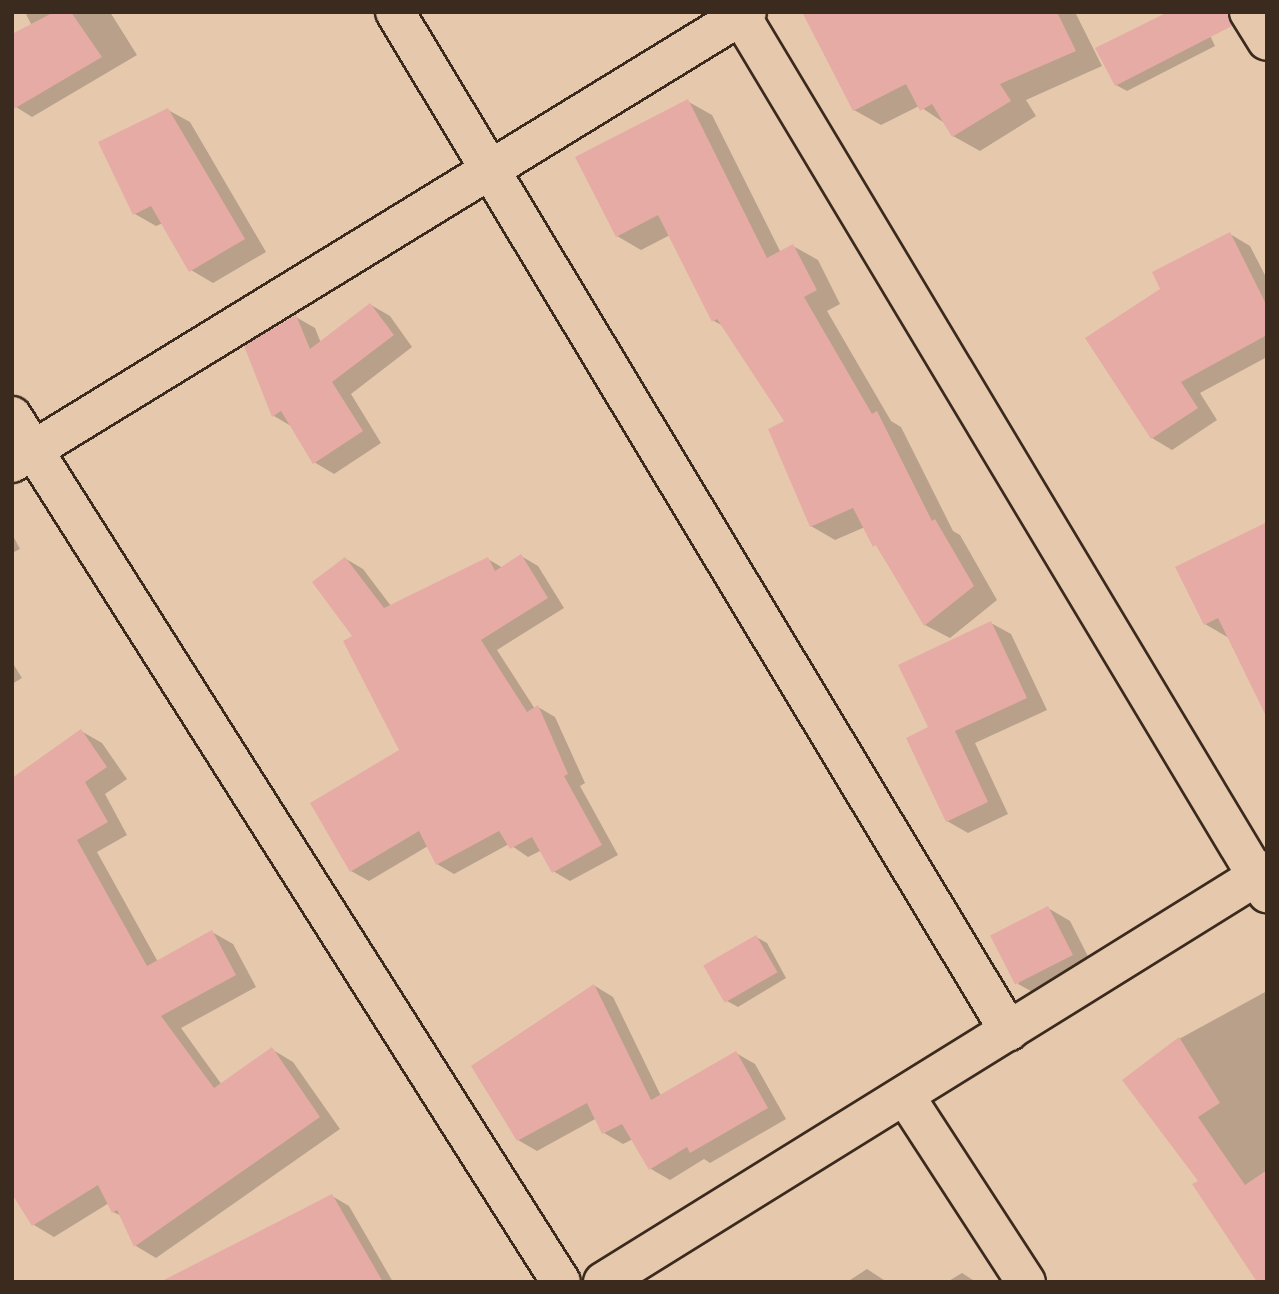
<!DOCTYPE html>
<html>
<head>
<meta charset="utf-8">
<style>
  body { margin:0 }
  #map { position:relative; width:1279px; height:1294px; overflow:hidden; background:#e6c9ad; font-family:"Balsamiq Sans",sans-serif }
  div>[style] { position:absolute }
  [style*='--x'] { left:calc(var(--x)*1px); top:calc(var(--y)*1px); width:calc(var(--w)*1px); rotate:calc(var(--a)*1deg) }
  .shadow>* { inset:0; background:#0003 }
  .building>* { inset:0; background:#e6aba5; transform-origin:0 0 }
  .roads { filter:drop-shadow(2px 0 #3b2a1e) drop-shadow(-2px 0 #3b2a1e) drop-shadow(0 2px #3b2a1e) drop-shadow(0 -2px #3b2a1e) }
  .minor>* { height:38px; margin:-19px; padding:0 19px; transform-origin:19px; border-radius:19px; background:#e6c9ad }
  span { translate:-50% -50%; white-space:nowrap; text-align:center; line-height:1.15; -webkit-text-stroke:5px #e6c9ad; paint-order:stroke }
  .frame { position:absolute; inset:0; border:14px solid #3b2a1e; pointer-events:none }
</style>
</head>
<body>
<div id="map">
  <div class="shadow">
    <i style="clip-path:polygon(25px 12px,110px 12px,137px 55px,32px 117px,16px 107px,32px 26px)"></i>
    <i style="clip-path:polygon(814px 12px,1075px 12px,1102px 66px,1026px 100px,1036px 116px,980px 151px,953px 136px,946px 124px,919px 106px,881px 125px,854px 110px)"></i>
    <i style="clip-path:polygon(1199px 12px,1215px 46px,1127px 91px,1116px 85px)"></i>
    <i style="clip-path:polygon(687px 101px,712px 115px,781px 253px,793px 246px,818px 260px,840px 304px,827px 311px,891px 421px,901px 427px,953px 531px,960px 535px,997px 600px,950px 638px,925px 625px,865px 527px,835px 540px,811px 526px,787px 421px,725px 327px,714px 321px,670px 235px,641px 250px,617px 236px)"></i>
    <i style="clip-path:polygon(168px 110px,190px 122px,266px 252px,213px 283px,191px 270px,163px 223px,156px 226px,135px 214px)"></i>
    <i style="clip-path:polygon(1230px 234px,1250px 246px,1267px 279px,1267px 357px,1200px 393px,1217px 420px,1172px 450px,1152px 438px,1088px 339px,1162px 290px)"></i>
    <i style="clip-path:polygon(371px 305px,390px 316px,412px 347px,351px 394px,381px 443px,334px 474px,314px 462px,291px 426px,274px 416px,296px 317px,315px 328px,321px 343px)"></i>
    <i style="clip-path:polygon(1267px 533px,1229px 638px,1205px 624px)"></i>
    <i style="clip-path:polygon(12px 534px,20px 549px,12px 553px)"></i>
    <i style="clip-path:polygon(521px 556px,538px 566px,564px 608px,497px 650px,535px 709px,538px 707px,555px 717px,585px 783px,580px 786px,618px 855px,570px 881px,553px 871px,542px 850px,528px 857px,509px 844px,454px 874px,437px 864px,428px 846px,369px 881px,351px 871px,401px 751px,354px 637px,346px 559px,363px 569px,391px 606px,488px 559px,503px 568px)"></i>
    <i style="clip-path:polygon(991px 623px,1011px 634px,1047px 710px,975px 743px,1008px 814px,968px 833px,947px 821px,931px 728px)"></i>
    <i style="clip-path:polygon(12px 662px,22px 678px,12px 684px)"></i>
    <i style="clip-path:polygon(81px 731px,102px 743px,127px 779px,105px 794px,127px 835px,97px 852px,158px 962px,212px 932px,233px 944px,256px 987px,181px 1028px,222px 1085px,273px 1050px,293px 1062px,340px 1129px,156px 1258px,136px 1246px,122px 1216px,113px 1212px,109px 1203px,54px 1237px,34px 1225px)"></i>
    <i style="clip-path:polygon(1048px 908px,1070px 921px,1094px 968px,1040px 996px,1018px 984px)"></i>
    <i style="clip-path:polygon(756px 937px,767px 943px,786px 978px,738px 1007px,727px 1001px)"></i>
    <i style="clip-path:polygon(595px 986px,613px 997px,661px 1096px,736px 1053px,755px 1064px,786px 1119px,710px 1163px,704px 1159px,670px 1180px,651px 1169px,633px 1139px,623px 1144px,604px 1133px,597px 1118px,537px 1151px,518px 1140px)"></i>
    <i style="clip-path:polygon(1267px 991px,1267px 1282px,1200px 1182px,1179px 1039px)"></i>
    <i style="clip-path:polygon(332px 1196px,349px 1206px,393px 1282px,180px 1282px)"></i>
    <i style="clip-path:polygon(867px 1269px,887px 1282px,847px 1282px)"></i>
    <i style="clip-path:polygon(962px 1273px,976px 1282px,947px 1282px)"></i>
  </div>
  <div class="building">
    <i style="clip-path:polygon(54px 12px,71px 12px,102px 57px,12px 110px,12px 34px)"></i>
    <i style="clip-path:polygon(802px 12px,1057px 12px,1076px 51px,1000px 84px,1011px 101px,952px 137px,932px 104px,920px 111px,906px 84px,853px 111px)"></i>
    <i style="clip-path:polygon(1168px 12px,1227px 12px,1232px 26px,1115px 86px,1095px 48px)"></i>
    <i style="clip-path:polygon(688px 99px,767px 258px,793px 244px,817px 290px,804px 297px,872px 414px,877px 411px,932px 521px,935px 519px,974px 586px,924px 626px,876px 545px,873px 547px,853px 508px,810px 527px,768px 429px,784px 421px,717px 319px,712px 322px,658px 215px,616px 237px,575px 157px)"></i>
    <i style="clip-path:polygon(168px 108px,245px 239px,189px 272px,151px 206px,133px 215px,98px 142px)"></i>
    <i style="clip-path:polygon(1230px 232px,1267px 306px,1267px 335px,1181px 382px,1198px 408px,1151px 439px,1085px 338px,1160px 289px,1152px 272px)"></i>
    <i style="clip-path:polygon(370px 303px,394px 335px,332px 382px,363px 431px,313px 464px,281px 411px,272px 417px,244px 346px,296px 315px,310px 349px)"></i>
    <i style="clip-path:polygon(1267px 522px,1267px 718px,1218px 618px,1204px 625px,1175px 567px)"></i>
    <i style="clip-path:polygon(521px 554px,548px 598px,481px 640px,527px 712px,538px 705px,568px 774px,564px 776px,602px 845px,552px 873px,532px 837px,510px 849px,499px 831px,436px 865px,419px 831px,350px 872px,310px 803px,399px 750px,343px 641px,352px 636px,312px 582px,345px 557px,384px 608px,488px 557px,495px 571px)"></i>
    <i style="clip-path:polygon(991px 621px,1027px 698px,955px 731px,988px 802px,946px 822px,906px 738px,928px 727px,898px 665px)"></i>
    <i style="clip-path:polygon(81px 729px,107px 767px,85px 782px,108px 822px,77px 840px,147px 966px,212px 930px,236px 975px,161px 1016px,214px 1088px,272px 1047px,320px 1117px,134px 1247px,117px 1210px,112px 1213px,98px 1185px,32px 1226px,12px 1194px,12px 778px)"></i>
    <i style="left:1048px;top:906px;width:55px;height:65px;rotate:63deg"></i>
    <i style="left:756px;top:935px;width:43px;height:61px;rotate:60deg"></i>
    <i style="clip-path:polygon(594px 984px,651px 1100px,736px 1051px,768px 1108px,690px 1153px,687px 1147px,649px 1170px,622px 1124px,602px 1134px,587px 1103px,517px 1141px,471px 1066px)"></i>
    <i style="clip-path:polygon(1179px 1037px,1220px 1103px,1198px 1117px,1245px 1185px,1267px 1170px,1267px 1282px,1257px 1282px,1192px 1184px,1198px 1181px,1122px 1080px)"></i>
    <i style="clip-path:polygon(332px 1194px,383px 1282px,160px 1282px)"></i>
  </div>
  <div class="roads">
    <div class="minor">
      <i style="--x:395;--y:12;--w:1190;--a:58.93"></i>
      <i style="--x:1249;--y:12;--w:34;--a:58"></i>
      <i style="--x:741;--y:16;--w:1023;--a:59.05"></i>
      <i style="--x:12;--y:416;--w:1025;--a:57.63"></i>
      <i style="--x:12;--y:463;--w:862;--a:-31.53"></i>
      <i style="--x:905;--y:1096;--w:222;--a:57"></i>
      <i style="--x:603;--y:1282;--w:781;--a:-31.82"></i>
    </div>
  </div>
  <div class="frame"></div>
</div>
</body>
</html>
